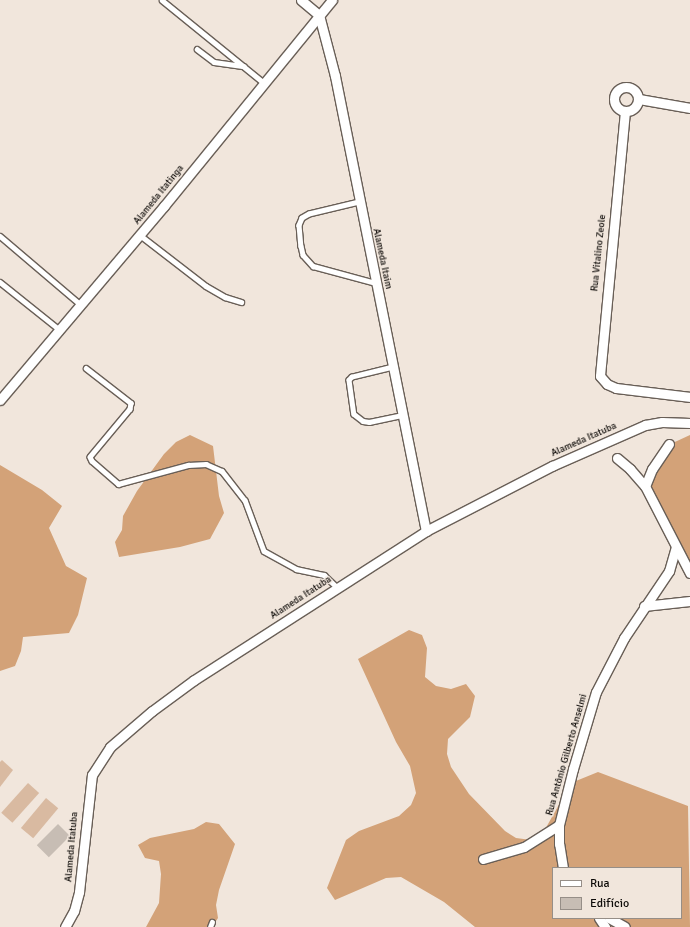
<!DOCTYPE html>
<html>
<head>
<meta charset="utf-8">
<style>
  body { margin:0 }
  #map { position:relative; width:690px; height:927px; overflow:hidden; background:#f1e6dc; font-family:Signika,sans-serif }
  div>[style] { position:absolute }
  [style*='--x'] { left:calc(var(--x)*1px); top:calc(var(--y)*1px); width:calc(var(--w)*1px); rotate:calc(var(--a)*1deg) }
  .green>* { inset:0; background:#d9baa1; transform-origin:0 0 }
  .forest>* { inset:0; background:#d3a278 }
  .building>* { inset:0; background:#c7bdb4; transform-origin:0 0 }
  .roads { filter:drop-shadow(1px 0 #695f57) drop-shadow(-1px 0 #695f57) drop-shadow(0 1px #695f57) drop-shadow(0 -1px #695f57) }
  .lane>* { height:4.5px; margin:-2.25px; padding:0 2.25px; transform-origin:2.25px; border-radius:2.25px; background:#fff }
  .street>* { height:9px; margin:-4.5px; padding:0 4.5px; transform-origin:4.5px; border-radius:4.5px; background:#fff }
  .street>.ring { margin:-4.5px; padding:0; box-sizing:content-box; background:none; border:9px solid #fff; border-radius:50% }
  span { translate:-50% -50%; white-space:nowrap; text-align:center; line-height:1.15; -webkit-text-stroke:3px #f1e6dc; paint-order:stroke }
  .street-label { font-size:10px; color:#0e0b08 }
  .legend { position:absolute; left:552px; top:867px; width:130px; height:52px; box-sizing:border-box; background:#f1e6dc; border:1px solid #968e87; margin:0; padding:5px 7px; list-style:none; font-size:12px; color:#0e0b08 }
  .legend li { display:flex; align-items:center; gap:8px; height:20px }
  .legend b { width:20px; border:1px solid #968e87 }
</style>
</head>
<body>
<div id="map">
  <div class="green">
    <i style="clip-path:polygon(2px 760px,13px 770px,0 787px,0 762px)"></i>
    <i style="left:28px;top:783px;width:15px;height:40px;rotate:42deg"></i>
    <i style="left:46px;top:798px;width:16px;height:39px;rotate:40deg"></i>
  </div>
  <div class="forest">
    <i style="clip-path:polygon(190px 435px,213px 446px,219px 496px,224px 513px,210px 539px,180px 547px,119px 557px,115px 542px,122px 530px,123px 516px,137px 491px,164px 454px,176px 442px)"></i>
    <i style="clip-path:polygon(690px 435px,690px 577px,652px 496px,650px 482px,664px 447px)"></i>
    <i style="clip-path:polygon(0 465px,42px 490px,62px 506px,49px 528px,66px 566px,87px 578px,78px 615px,69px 633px,23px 637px,21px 651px,15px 666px,0 671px)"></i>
    <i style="clip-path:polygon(evenodd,409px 630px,422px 635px,427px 648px,425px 677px,436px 686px,451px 689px,466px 684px,475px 696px,470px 717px,448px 739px,447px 754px,451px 767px,469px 794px,505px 831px,516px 838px,531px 840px,543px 833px,571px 783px,598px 772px,688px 806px,690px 927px,475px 927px,444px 902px,401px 877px,386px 878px,335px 900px,327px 888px,346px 840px,359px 831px,399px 816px,411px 805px,416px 793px,410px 766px,396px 742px,358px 659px,409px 630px,553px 868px,681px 868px,681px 918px,553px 918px,553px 868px)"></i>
    <i style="clip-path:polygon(206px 822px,219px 824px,235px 844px,219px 890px,216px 905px,218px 918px,212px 927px,146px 927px,159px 903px,161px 874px,159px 861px,145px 858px,138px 845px,150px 838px,194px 829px)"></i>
  </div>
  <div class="building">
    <i style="left:58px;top:824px;width:17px;height:30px;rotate:45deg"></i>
  </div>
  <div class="roads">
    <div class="lane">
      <i style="--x:162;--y:0;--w:132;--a:39.1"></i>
      <i style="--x:197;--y:49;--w:21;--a:37"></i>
      <i style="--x:214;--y:62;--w:30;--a:8"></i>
      <i style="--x:359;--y:202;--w:51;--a:166.5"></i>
      <i style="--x:309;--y:214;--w:8;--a:150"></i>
      <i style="--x:302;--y:218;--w:8;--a:113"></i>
      <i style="--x:299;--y:225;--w:21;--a:85"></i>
      <i style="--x:301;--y:246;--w:9;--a:77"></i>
      <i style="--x:303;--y:255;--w:15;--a:48"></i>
      <i style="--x:313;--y:266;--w:65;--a:15.1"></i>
      <i style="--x:140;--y:235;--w:83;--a:37.7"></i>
      <i style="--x:206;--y:286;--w:22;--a:30"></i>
      <i style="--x:225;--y:297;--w:17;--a:17"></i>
      <i style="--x:0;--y:236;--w:106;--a:40.4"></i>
      <i style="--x:0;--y:282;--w:77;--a:38.7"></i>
      <i style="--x:393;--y:367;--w:42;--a:166.3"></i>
      <i style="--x:352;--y:377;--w:4;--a:135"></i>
      <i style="--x:349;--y:380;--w:34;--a:82"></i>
      <i style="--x:354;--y:414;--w:11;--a:38"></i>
      <i style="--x:363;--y:421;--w:6;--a:9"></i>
      <i style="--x:369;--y:422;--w:34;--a:-12"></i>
      <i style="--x:86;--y:368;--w:57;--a:37.9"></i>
      <i style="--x:131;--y:403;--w:6;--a:99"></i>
      <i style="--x:130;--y:409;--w:62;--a:129.8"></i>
      <i style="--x:90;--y:457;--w:4;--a:63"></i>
      <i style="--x:92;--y:461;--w:35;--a:41"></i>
      <i style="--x:118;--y:484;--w:73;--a:-15.2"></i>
      <i style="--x:188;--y:465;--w:18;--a:-3"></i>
      <i style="--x:206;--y:464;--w:17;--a:24"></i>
      <i style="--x:222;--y:471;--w:37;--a:52"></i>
      <i style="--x:245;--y:500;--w:54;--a:69.6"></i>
      <i style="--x:264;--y:551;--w:37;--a:29"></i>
      <i style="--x:296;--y:569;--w:29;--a:12"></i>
      <i style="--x:324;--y:575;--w:19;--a:43"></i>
      <i style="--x:210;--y:927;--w:5;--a:-68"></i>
    </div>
    <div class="street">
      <i style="--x:301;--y:0;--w:23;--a:40"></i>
      <i style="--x:319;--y:15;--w:63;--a:75.3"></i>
      <i style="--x:335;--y:76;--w:464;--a:78.7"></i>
      <i class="ring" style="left:614px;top:87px;width:15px;height:15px"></i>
      <i style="--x:639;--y:99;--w:52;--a:10"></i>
      <i style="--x:625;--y:111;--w:266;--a:95.4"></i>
      <i style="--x:600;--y:376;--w:11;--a:49"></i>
      <i style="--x:607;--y:384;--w:10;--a:24"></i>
      <i style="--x:616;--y:388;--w:75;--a:6.9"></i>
      <i style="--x:0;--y:400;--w:254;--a:-49.8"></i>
      <i style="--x:164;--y:206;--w:266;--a:-50.8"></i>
      <i style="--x:669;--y:444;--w:30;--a:124"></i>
      <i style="--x:652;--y:469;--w:18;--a:112"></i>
      <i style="--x:645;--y:486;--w:98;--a:62.7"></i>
      <i style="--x:617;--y:458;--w:17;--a:40"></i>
      <i style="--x:630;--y:469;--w:23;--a:49"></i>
      <i style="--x:644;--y:606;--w:46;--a:-6.2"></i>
      <i style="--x:483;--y:859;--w:43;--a:-16.3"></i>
      <i style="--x:524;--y:847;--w:41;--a:-32.2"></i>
      <i style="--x:563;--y:868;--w:24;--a:-99"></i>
      <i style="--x:559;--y:844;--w:19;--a:-90"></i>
      <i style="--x:559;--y:825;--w:58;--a:-76"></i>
      <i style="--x:573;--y:769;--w:80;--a:-73.4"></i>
      <i style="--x:596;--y:692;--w:61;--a:-62.6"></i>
      <i style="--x:624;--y:638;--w:81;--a:-56.1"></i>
      <i style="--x:669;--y:571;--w:25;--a:-74"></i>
      <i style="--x:599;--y:918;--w:11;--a:56"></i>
      <i style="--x:609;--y:918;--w:18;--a:29"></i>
      <i style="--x:65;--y:927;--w:18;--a:-61"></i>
      <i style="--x:74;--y:911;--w:20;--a:-75"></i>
      <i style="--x:79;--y:892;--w:118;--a:-83.7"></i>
      <i style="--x:92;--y:775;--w:33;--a:-57"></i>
      <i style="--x:110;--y:747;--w:55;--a:-40.6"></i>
      <i style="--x:152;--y:711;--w:52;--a:-36.4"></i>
      <i style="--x:194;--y:680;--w:276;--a:-32.7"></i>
      <i style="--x:426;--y:531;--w:142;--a:-27.3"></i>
      <i style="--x:552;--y:466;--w:102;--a:-23.8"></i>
      <i style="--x:645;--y:425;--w:17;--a:-10"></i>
      <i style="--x:662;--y:422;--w:28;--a:2"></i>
    </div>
  </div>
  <div class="street-label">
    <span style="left:159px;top:195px;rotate:-51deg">Alameda Itatinga</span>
    <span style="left:599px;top:253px;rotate:-84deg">Rua Vitalino Zeole</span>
    <span style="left:382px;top:259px;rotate:78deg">Alameda Itaim</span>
    <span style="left:584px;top:440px;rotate:-24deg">Alameda Itatuba</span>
    <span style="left:301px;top:598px;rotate:-33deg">Alameda Itatuba</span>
    <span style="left:567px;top:755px;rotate:-74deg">Rua Antônio Gilberto Anselmi</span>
    <span style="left:72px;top:847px;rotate:-85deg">Alameda Itatuba</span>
  </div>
  <ul class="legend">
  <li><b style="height:5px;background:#fff"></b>Rua</li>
  <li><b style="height:11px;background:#c7bdb4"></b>Edifício</li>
  </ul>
</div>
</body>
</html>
